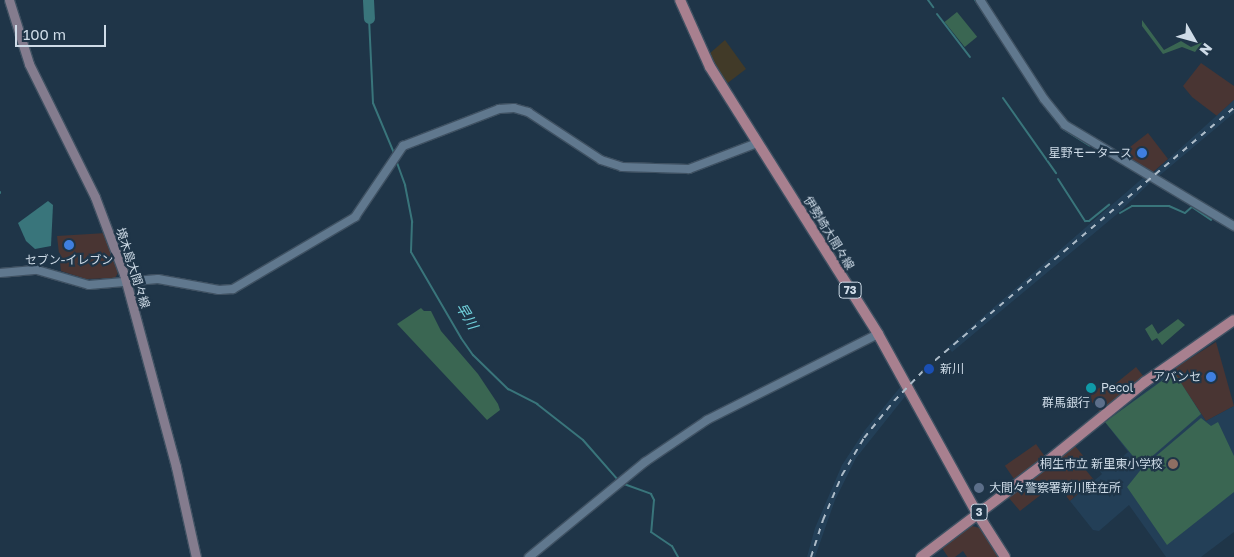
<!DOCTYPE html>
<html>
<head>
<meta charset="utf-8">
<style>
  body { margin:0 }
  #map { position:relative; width:1234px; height:557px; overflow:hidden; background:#1f3548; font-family:"Golos Text","Noto Sans JP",sans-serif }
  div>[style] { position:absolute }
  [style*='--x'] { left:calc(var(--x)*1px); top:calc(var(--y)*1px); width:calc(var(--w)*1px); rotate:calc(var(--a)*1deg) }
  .commercial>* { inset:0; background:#493533; transform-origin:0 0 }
  .built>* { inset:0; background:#233f57 }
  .medical>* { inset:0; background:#413a28 }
  .green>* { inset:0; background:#3a6652; transform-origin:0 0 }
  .water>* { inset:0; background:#39757b }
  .stream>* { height:2px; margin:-1px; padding:0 1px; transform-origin:1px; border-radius:1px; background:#39757b }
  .river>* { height:11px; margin:-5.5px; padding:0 5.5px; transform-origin:5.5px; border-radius:5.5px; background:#39757b }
  .roads { filter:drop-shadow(1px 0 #3f5162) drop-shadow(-1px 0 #3f5162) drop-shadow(0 1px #3f5162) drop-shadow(0 -1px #3f5162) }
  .tertiary>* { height:8px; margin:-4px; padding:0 4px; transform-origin:4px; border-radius:4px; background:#60788e }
  .secondary>* { height:9px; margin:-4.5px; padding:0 4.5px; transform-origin:4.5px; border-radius:4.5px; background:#847c8e }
  .primary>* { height:10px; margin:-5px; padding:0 5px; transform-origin:5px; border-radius:5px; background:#a8808f }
  .rail>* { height:2px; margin-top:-1px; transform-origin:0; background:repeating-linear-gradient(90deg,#acbbc8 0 6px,transparent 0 12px) }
  .dots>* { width:14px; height:14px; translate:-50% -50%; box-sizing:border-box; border:2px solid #1f3548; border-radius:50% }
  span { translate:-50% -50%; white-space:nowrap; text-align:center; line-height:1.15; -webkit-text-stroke:4.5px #1f3548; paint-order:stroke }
  .shield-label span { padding:1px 4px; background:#1f3548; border:1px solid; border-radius:4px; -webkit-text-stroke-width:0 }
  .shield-label { font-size:11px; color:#cedbe7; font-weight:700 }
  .poi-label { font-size:12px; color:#cedbe7 }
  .right { translate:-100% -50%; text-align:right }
  .left { translate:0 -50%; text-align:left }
  .street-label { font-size:12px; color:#cedbe7 }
  .water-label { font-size:14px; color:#71d2dd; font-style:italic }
  .north { position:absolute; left:1169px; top:15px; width:50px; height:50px; -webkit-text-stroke:4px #1f3548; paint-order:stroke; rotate:128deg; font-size:14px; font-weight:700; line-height:20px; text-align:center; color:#cedbe7 }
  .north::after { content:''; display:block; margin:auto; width:18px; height:22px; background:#cedbe7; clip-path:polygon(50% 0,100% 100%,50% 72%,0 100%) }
  .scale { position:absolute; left:15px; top:25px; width:91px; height:22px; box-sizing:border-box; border:2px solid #cedbe7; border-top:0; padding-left:6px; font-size:15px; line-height:18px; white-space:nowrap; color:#cedbe7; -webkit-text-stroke:4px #1f3548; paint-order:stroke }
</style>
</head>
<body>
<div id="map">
  <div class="commercial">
    <i style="clip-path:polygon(1201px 63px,1234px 86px,1234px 100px,1217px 116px,1192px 97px,1183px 86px)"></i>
    <i style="clip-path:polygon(1148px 133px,1168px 159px,1152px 173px,1121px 154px)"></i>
    <i style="clip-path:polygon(106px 233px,118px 273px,115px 278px,86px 279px,61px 271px,57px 236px)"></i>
    <i style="clip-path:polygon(1216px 342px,1234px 406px,1206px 421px,1172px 370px)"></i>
    <i style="clip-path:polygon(1136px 367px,1144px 377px,1100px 412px,1087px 396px,1105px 384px,1109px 389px)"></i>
    <i style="left:1036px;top:444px;width:16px;height:38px;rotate:55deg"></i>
    <i style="clip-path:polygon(1075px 446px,1085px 458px,1080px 463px,1094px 480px,1070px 501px,1056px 483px,1020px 511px,1009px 498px)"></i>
    <i style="clip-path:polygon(972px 526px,980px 528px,998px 557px,967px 557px,963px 551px,955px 557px,948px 557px,942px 548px)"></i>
  </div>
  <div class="built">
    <i style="clip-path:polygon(1234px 100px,1234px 113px,1159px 176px,1153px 173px)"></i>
    <i style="clip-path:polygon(1145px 176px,1153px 180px,1116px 215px,952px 352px,948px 347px)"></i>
    <i style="clip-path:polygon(1172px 370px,1206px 421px,1234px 406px,1234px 532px,1201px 557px,1166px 557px,1129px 505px,1099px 531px,1093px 530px,1070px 501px,1102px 474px,1098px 469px,1104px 462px,1111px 466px,1128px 452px,1105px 422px)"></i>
    <i style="clip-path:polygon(902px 385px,907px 394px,856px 458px,835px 500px,815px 557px,807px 557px,815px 528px,842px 465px,865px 430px)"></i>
  </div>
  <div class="medical">
    <i style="clip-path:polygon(725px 40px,746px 69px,725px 85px,709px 54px)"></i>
  </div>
  <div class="green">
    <i style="left:957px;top:12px;width:32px;height:16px;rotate:51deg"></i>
    <i style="clip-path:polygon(1142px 20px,1164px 50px,1181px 41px,1191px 47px,1203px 42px,1195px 52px,1182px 47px,1163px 54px,1142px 26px)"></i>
    <i style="clip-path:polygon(421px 308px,424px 311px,431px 311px,441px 331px,478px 374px,498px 404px,500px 410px,487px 420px,397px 324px)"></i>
    <i style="clip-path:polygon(1178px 319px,1185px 325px,1162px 345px,1157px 338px,1152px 341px,1145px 329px,1152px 324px,1158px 334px)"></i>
    <i style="clip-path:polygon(1174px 372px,1201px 414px,1141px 466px,1105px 422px)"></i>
    <i style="clip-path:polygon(1201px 418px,1211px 426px,1218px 422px,1234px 456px,1234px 492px,1167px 545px,1127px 487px,1143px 467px)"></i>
  </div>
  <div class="water">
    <i style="clip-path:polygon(48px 201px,53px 205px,51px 246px,35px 249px,26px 241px,18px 223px)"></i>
  </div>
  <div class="stream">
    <i style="--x:928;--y:0;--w:9;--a:54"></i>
    <i style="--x:975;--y:0;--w:42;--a:56.7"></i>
    <i style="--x:937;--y:14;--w:54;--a:52.5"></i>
    <i style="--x:369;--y:18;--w:85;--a:87.3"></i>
    <i style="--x:373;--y:103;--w:54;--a:67.2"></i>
    <i style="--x:1003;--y:98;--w:92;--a:54.8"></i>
    <i style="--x:1043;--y:104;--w:32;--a:51"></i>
    <i style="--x:1063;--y:129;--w:31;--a:32"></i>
    <i style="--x:396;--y:160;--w:27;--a:70"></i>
    <i style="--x:405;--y:185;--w:38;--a:79"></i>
    <i style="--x:412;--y:222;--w:30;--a:92"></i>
    <i style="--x:411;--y:252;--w:99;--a:59.8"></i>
    <i style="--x:461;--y:338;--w:21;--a:55"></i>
    <i style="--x:473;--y:355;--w:49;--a:44.2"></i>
    <i style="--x:508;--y:389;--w:33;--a:27"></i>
    <i style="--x:537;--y:404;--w:58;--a:38"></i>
    <i style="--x:583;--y:440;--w:53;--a:48.8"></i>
    <i style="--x:1058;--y:179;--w:50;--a:57.3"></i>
    <i style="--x:1085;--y:221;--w:4;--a:0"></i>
    <i style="--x:1089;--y:221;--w:26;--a:-39"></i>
    <i style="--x:0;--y:192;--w:1;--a:90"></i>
    <i style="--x:1120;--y:213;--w:14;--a:-30"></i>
    <i style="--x:1132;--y:206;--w:37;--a:0"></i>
    <i style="--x:1169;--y:206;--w:17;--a:24"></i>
    <i style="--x:1185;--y:213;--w:9;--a:-41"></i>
    <i style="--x:1192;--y:207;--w:23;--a:34"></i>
    <i style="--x:624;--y:484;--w:29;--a:20"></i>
    <i style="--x:651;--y:494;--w:7;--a:63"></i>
    <i style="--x:654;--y:500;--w:32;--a:95"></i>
    <i style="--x:651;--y:532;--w:25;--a:34"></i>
    <i style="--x:672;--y:546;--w:13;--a:61"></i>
  </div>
  <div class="river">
    <i style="--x:368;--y:0;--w:18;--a:87"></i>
  </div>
  <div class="roads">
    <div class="tertiary">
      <i style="--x:980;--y:0;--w:118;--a:57.1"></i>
      <i style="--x:1044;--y:99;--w:33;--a:51"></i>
      <i style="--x:1065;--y:125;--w:197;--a:30.9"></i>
      <i style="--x:0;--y:273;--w:37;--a:-5"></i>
      <i style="--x:37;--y:270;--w:54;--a:16.1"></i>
      <i style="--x:89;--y:285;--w:69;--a:-5"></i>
      <i style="--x:158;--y:279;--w:62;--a:10.2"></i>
      <i style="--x:219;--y:290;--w:14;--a:-4"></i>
      <i style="--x:233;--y:289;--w:142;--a:-30.5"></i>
      <i style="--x:355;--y:217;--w:86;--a:-55.9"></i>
      <i style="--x:403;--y:146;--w:103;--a:-21.1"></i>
      <i style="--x:499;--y:109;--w:15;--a:-4"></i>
      <i style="--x:514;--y:108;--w:15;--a:16"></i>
      <i style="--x:528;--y:112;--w:87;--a:33.3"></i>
      <i style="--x:601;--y:160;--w:22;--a:18"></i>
      <i style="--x:622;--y:167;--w:67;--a:1.7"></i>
      <i style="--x:689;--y:169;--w:73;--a:-20.9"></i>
      <i style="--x:529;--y:557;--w:150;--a:-39.3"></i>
      <i style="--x:645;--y:462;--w:75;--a:-34.1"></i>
      <i style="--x:707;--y:420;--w:191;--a:-26.7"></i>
    </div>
    <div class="secondary">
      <i style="--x:9;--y:0;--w:67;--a:72.6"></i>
      <i style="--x:29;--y:64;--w:148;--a:63.6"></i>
      <i style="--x:95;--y:197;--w:82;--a:69.4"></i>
      <i style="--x:124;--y:274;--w:200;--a:74.9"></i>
      <i style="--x:176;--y:467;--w:92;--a:77.5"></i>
    </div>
    <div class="primary">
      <i style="--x:680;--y:0;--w:73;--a:65.9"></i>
      <i style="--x:710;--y:67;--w:315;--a:57.8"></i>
      <i style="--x:878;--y:334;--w:205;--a:61.1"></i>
      <i style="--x:977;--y:513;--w:52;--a:57.5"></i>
      <i style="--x:921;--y:557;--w:161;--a:-37.2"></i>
      <i style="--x:1049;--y:460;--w:124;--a:-39.1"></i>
      <i style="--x:1145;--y:382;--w:108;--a:-34.9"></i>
    </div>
  </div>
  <div class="rail">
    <i style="--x:811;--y:557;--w:39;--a:-72"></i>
    <i style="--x:823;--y:520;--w:49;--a:-67.1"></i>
    <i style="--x:842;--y:475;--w:43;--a:-59.3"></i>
    <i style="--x:864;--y:438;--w:48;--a:-51"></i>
    <i style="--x:894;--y:401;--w:46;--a:-45.9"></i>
    <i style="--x:926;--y:368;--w:403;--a:-40.2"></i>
  </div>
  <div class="dots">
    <i style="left:1142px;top:153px;background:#3f7fe0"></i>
    <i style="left:69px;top:245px;background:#3f7fe0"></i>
    <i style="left:929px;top:369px;background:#1a4fb4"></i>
    <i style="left:1211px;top:377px;background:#3f7fe0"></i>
    <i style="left:1091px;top:388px;background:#0f9aa8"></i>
    <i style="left:1100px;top:403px;background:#5c6f8a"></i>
    <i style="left:1173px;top:464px;background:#8d6e63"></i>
    <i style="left:979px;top:488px;background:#5c6f8a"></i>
  </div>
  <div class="shield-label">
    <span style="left:850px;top:290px">73</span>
    <span style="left:979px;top:512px">3</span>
  </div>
  <div class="poi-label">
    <span class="right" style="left:1132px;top:153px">星野モータース</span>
    <span style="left:69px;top:260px">セブン-イレブン</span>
    <span class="left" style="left:940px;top:369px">新川</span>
    <span class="right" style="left:1201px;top:377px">アバンセ</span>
    <span class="left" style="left:1101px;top:388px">Pecol</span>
    <span class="right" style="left:1090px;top:403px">群馬銀行</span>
    <span class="right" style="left:1163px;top:464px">桐生市立 新里東小学校</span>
    <span class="left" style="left:989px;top:488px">大間々警察署新川駐在所</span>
  </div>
  <div class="street-label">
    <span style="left:829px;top:233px;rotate:58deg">伊勢崎大間々線</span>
    <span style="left:133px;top:268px;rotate:72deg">境木島大間々線</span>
  </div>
  <div class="water-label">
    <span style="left:467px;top:316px;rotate:59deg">早川</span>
  </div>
  <div class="north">N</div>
  <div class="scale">100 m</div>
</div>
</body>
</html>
